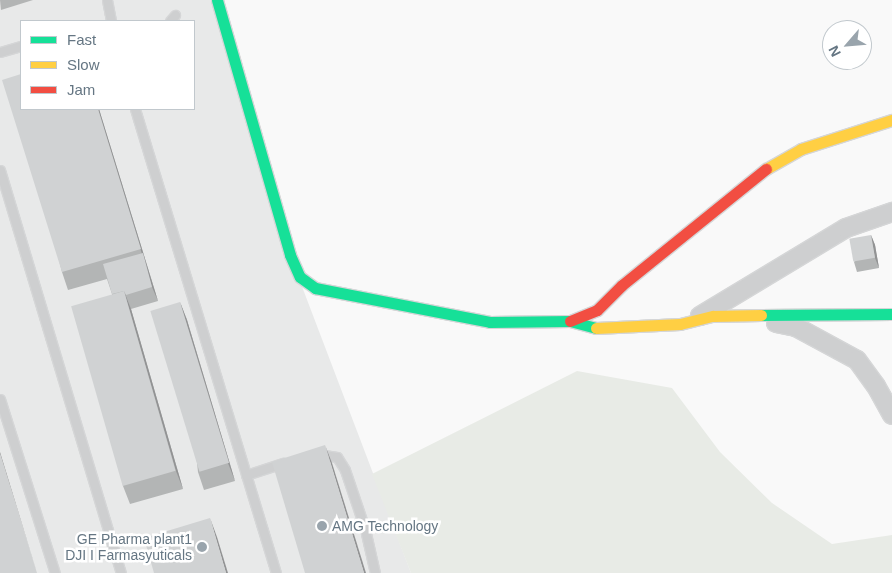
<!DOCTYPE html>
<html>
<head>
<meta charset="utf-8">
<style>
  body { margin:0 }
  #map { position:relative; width:892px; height:573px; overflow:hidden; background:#f9f9f9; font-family:Arial,sans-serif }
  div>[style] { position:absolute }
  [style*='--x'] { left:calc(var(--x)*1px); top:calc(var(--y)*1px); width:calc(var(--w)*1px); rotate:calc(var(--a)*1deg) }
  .built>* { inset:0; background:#e8e9e9 }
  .green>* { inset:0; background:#e8ebe6 }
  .roads { filter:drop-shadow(1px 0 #d5d6d7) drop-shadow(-1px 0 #d5d6d7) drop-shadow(0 1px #d5d6d7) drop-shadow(0 -1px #d5d6d7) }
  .lane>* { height:9px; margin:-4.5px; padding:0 4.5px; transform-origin:4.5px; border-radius:4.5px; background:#cecfd0 }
  .street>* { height:18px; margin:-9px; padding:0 9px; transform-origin:9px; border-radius:9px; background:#cecfd0 }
  .fast>* { height:11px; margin:-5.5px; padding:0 5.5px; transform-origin:5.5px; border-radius:5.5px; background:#16e098 }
  .slow>* { height:11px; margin:-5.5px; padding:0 5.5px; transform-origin:5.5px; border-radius:5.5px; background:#ffcf43 }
  .jam>* { height:11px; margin:-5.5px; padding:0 5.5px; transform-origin:5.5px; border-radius:5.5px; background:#f24e42 }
  .wall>* { inset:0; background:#b3b5b5 }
  .shaded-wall>* { inset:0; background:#929394 }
  .building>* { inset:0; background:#d0d2d3; transform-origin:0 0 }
  .dots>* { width:14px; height:14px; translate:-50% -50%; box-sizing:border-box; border:2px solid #fff; border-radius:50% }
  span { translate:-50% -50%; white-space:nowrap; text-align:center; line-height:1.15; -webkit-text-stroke:5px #fff; paint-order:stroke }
  .poi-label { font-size:14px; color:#657683 }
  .left { translate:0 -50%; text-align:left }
  .right { translate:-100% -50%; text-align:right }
  .legend { position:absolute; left:20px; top:20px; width:175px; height:90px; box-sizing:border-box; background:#fff; border:1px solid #c1c8cd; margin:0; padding:6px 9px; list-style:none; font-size:15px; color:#657683 }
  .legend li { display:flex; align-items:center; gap:10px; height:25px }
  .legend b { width:25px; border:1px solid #c1c8cd }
  .north { position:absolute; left:822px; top:20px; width:50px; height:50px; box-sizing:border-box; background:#fff; border:1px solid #c1c8cd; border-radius:50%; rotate:243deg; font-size:14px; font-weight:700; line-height:20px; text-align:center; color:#657683 }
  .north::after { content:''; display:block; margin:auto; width:18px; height:22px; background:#99a4ac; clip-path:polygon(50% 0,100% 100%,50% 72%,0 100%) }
</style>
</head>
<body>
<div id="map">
  <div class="built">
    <i style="clip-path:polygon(evenodd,0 0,217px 0,290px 255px,411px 573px,0 573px,0 0,21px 21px,194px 21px,194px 109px,21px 109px,21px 21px)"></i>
  </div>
  <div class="green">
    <i style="clip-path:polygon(577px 371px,672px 388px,720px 452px,772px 503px,832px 544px,892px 535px,892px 573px,411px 573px,372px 474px)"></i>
  </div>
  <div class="roads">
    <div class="lane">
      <i style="--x:107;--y:0;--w:21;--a:79"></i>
      <i style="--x:170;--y:21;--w:8;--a:-50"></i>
      <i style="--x:0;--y:52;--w:22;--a:-16"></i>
      <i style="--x:135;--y:109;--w:485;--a:73.1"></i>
      <i style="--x:0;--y:170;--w:421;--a:73.3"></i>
      <i style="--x:0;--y:399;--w:182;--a:72.5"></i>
      <i style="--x:318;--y:454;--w:19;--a:9"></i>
      <i style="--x:337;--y:457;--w:15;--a:58"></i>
      <i style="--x:345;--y:470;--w:62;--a:71.3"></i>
      <i style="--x:365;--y:529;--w:45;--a:77.2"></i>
      <i style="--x:246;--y:475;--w:40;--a:-18"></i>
    </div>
    <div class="street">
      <i style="--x:700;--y:316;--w:170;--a:-31.1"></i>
      <i style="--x:846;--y:228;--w:49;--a:-19.2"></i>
      <i style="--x:776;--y:323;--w:20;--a:11"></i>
      <i style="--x:796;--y:327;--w:69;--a:28.4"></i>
      <i style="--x:857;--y:360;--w:32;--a:54"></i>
      <i style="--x:876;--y:386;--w:33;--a:61"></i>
    </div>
    <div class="fast">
      <i style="--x:217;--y:0;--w:265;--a:74"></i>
      <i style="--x:290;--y:255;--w:24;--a:66"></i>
      <i style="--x:300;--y:277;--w:19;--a:36"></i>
      <i style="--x:315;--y:288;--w:178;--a:11"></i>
      <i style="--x:490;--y:322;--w:80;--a:-0.7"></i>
      <i style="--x:570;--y:321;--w:27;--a:15"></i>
      <i style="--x:761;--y:315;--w:131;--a:-0.4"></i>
    </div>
    <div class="slow">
      <i style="--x:766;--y:169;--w:40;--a:-29.7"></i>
      <i style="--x:801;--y:149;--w:96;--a:-17.7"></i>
      <i style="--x:596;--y:328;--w:84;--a:-2.7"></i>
      <i style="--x:680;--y:324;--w:34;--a:-14"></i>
      <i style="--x:713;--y:316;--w:48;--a:-1.2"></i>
    </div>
    <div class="jam">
      <i style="--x:570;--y:321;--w:29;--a:-22"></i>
      <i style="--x:597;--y:310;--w:35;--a:-45"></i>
      <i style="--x:622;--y:285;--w:185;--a:-38.9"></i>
    </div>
  </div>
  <div class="wall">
    <i style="clip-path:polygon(0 0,33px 0,1px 10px)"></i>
    <i style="clip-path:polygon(21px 109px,99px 109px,158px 301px,131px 309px,183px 489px,130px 504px,123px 486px,112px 294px,107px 279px,68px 290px,62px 272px)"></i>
    <i style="clip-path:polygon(871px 235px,875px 245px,879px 268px,857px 272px,854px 262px)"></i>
    <i style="clip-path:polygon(180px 302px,187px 320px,235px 481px,204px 490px,198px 472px)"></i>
  </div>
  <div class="shaded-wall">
    <i style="clip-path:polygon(98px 109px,99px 109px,158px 301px,152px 287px)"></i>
    <i style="clip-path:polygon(871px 235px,875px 245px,879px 268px,875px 258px)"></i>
    <i style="clip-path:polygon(124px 291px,131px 309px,183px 489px,176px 471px)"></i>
    <i style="clip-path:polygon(180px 302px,187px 320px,235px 481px,228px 463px)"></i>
    <i style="clip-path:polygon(325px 445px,332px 463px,366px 573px,364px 573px)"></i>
    <i style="clip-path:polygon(0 452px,37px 573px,0 454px)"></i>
    <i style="clip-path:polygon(210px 518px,217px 537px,228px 573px,226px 573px)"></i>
  </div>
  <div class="building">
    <i style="clip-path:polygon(21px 74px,21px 109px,98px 109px,141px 249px,62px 272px,2px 80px)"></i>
    <i style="left:871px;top:235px;width:23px;height:22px;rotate:80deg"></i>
    <i style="clip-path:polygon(143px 253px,152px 287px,126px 295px,124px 291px,112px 294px,103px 264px)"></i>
    <i style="left:124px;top:291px;width:187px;height:55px;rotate:74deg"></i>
    <i style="left:180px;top:302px;width:168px;height:31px;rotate:73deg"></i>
    <i style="clip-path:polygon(325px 445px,364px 573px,305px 573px,272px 462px)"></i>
    <i style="clip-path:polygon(0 454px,37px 573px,0 573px)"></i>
    <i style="clip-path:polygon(210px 518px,226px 573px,154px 573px,144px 538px)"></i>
  </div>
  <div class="dots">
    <i style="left:322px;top:526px;background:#99a4ac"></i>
    <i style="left:202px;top:547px;background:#99a4ac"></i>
  </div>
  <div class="poi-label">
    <span class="left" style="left:332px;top:526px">AMG Technology</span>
    <span class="right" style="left:192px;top:547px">GE Pharma plant1<br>DJI I Farmasyuticals</span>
  </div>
  <ul class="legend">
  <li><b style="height:6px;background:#16e098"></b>Fast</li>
  <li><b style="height:6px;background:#ffcf43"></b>Slow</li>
  <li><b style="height:6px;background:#f24e42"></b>Jam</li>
  </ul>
  <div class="north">N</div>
</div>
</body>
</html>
